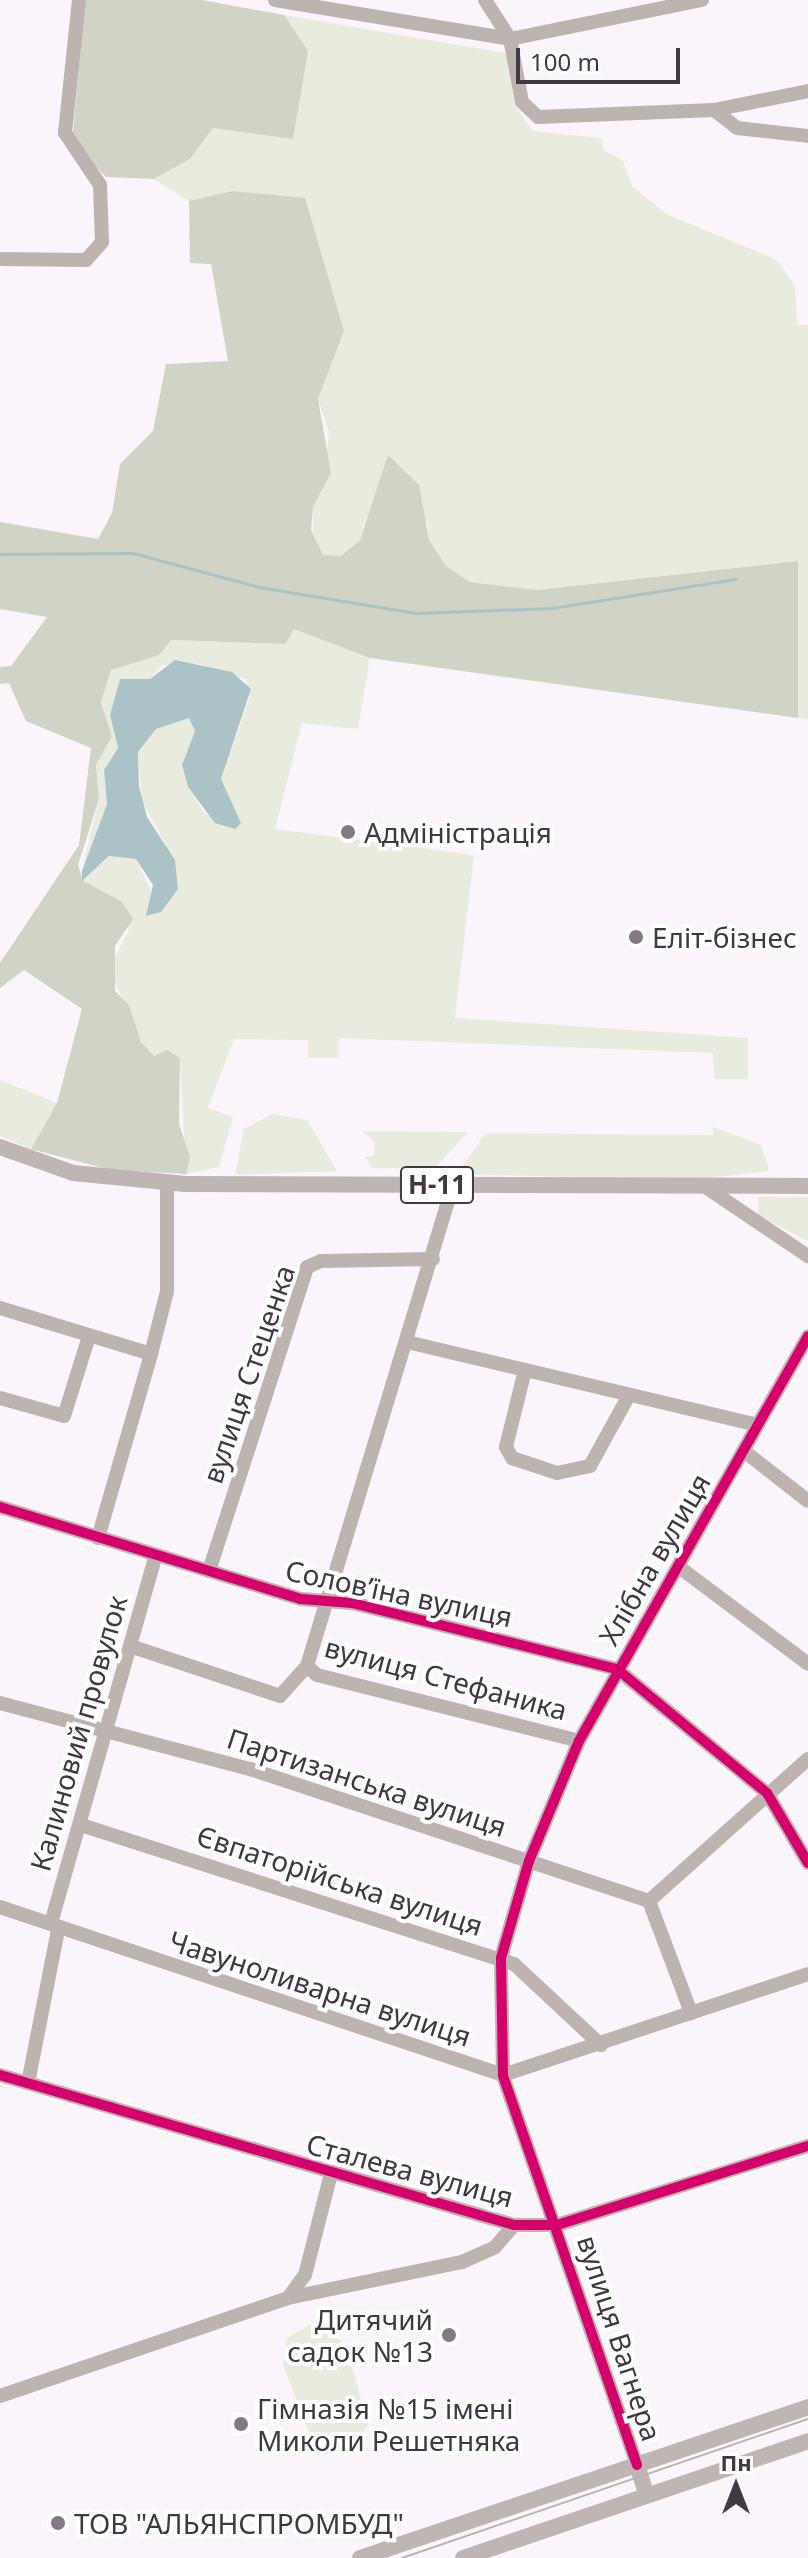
<!DOCTYPE html>
<html>
<head>
<meta charset="utf-8">
<style>
  body { margin:0 }
  #map { position:relative; width:808px; height:2558px; overflow:hidden; background:#f9f5fa; font-family:"Noto Sans",sans-serif }
  div>[style] { position:absolute }
  [style*='--x'] { left:calc(var(--x)*1px); top:calc(var(--y)*1px); width:calc(var(--w)*1px); rotate:calc(var(--a)*1deg) }
  .green>* { inset:0; background:#e8ebde }
  .forest>* { inset:0; background:#d1d3c6 }
  .water>* { inset:0; background:#abc3c6 }
  .stream>* { height:3px; margin:-1.5px; padding:0 1.5px; transform-origin:1.5px; border-radius:1.5px; background:#abc3c6 }
  .minor>* { height:14px; margin:-7px; padding:0 7px; transform-origin:7px; border-radius:7px; background:#bdb4b1 }
  .major>* { height:16px; margin:-8px; padding:0 8px; transform-origin:8px; border-radius:8px; background:#bfb5b4 }
  .tram>* { height:2px; margin:-1px; padding:0 1px; transform-origin:1px; border-radius:1px; background:#b9b4b4 }
  .cycleway>* { height:10px; margin:-5px; padding:0 5px; transform-origin:5px; border-radius:5px; background:#d6006c }
  .dots>* { width:22px; height:22px; translate:-50% -50%; box-sizing:border-box; border:4px solid #fff; border-radius:50% }
  span { translate:-50% -50%; white-space:nowrap; text-align:center; line-height:1.15; -webkit-text-stroke:8px #fff; paint-order:stroke }
  .shield-label span { padding:2px 6px; background:#fff; border:2px solid; border-radius:6px; -webkit-text-stroke-width:0 }
  .shield-label { font-size:26px; color:#403843; font-weight:700 }
  .poi-label { font-size:28px; color:#403843 }
  .left { translate:0 -50%; text-align:left }
  .right { translate:-100% -50%; text-align:right }
  .street-label { font-size:28px; color:#403843 }
  .north { position:absolute; left:696px; top:2446px; width:80px; height:80px; -webkit-text-stroke:6px #fff; paint-order:stroke; rotate:0deg; font-size:22px; font-weight:700; line-height:32px; text-align:center; color:#403843 }
  .north::after { content:''; display:block; margin:auto; width:28px; height:36px; background:#403843; clip-path:polygon(50% 0,100% 100%,50% 72%,0 100%) }
  .scale { position:absolute; left:516px; top:48px; width:164px; height:36px; box-sizing:border-box; border:4px solid #403843; border-top:0; padding-left:10px; font-size:24px; line-height:28px; white-space:nowrap; color:#403843; -webkit-text-stroke:6px #fff; paint-order:stroke }
</style>
</head>
<body>
<div id="map">
  <div class="green">
    <i style="clip-path:polygon(284px 15px,505px 53px,515px 106px,533px 131px,601px 138px,603px 149px,623px 161px,632px 186px,666px 214px,777px 260px,795px 286px,797px 325px,808px 325px,808px 719px,798px 718px,797px 561px,537px 590px,470px 582px,446px 566px,429px 540px,427px 521px,366px 517px,360px 540px,341px 556px,323px 556px,313px 544px,313px 507px,323px 491px,329px 432px,318px 399px,344px 331px,232px 191px,189px 201px,154px 179px,190px 159px,213px 128px,308px 51px)"></i>
    <i style="clip-path:polygon(294px 629px,370px 658px,358px 729px,302px 723px,275px 829px,474px 855px,455px 1018px,748px 1038px,748px 1079px,714px 1079px,713px 1053px,339px 1038px,339px 1058px,308px 1058px,308px 1040px,234px 1039px,208px 1108px,233px 1117px,219px 1167px,186px 1174px,180px 1058px,154px 1056px,141px 1042px,109px 968px,129px 930px,121px 901px,82px 881px,110px 856px,136px 859px,161px 912px,166px 844px,142px 802px,138px 752px,156px 729px,189px 718px,195px 731px,182px 765px,188px 787px,205px 814px,240px 824px,221px 779px,250px 697px,246px 679px,199px 664px,162px 665px,150px 679px,120px 679px,110px 715px,118px 749px,104px 770px,107px 804px,82px 871px,99px 799px,96px 765px,112px 736px,101px 701px,111px 670px,171px 640px,284px 644px)"></i>
    <i style="clip-path:polygon(0 1080px,57px 1103px,31px 1149px,0 1136px)"></i>
    <i style="clip-path:polygon(273px 1114px,307px 1120px,337px 1171px,235px 1175px,244px 1129px)"></i>
    <i style="clip-path:polygon(713px 1127px,761px 1145px,769px 1171px,689px 1180px,457px 1174px,486px 1133px,713px 1135px)"></i>
    <i style="clip-path:polygon(362px 1131px,468px 1132px,434px 1169px,372px 1168px,365px 1157px,374px 1156px,374px 1141px)"></i>
    <i style="clip-path:polygon(758px 1197px,808px 1197px,808px 1241px,758px 1215px)"></i>
    <i style="clip-path:polygon(313px 2323px,332px 2330px,347px 2349px,368px 2425px,351px 2448px,334px 2452px,314px 2444px,283px 2365px,287px 2338px)"></i>
  </div>
  <div class="forest">
    <i style="clip-path:polygon(85px 0,202px 0,284px 15px,308px 51px,293px 139px,213px 128px,190px 159px,154px 179px,106px 177px,72px 143px)"></i>
    <i style="clip-path:polygon(232px 191px,305px 198px,344px 331px,318px 399px,331px 473px,313px 507px,311px 530px,323px 555px,341px 556px,360px 540px,388px 455px,419px 485px,429px 540px,446px 566px,470px 582px,537px 590px,798px 561px,798px 718px,370px 658px,294px 629px,285px 644px,171px 640px,159px 655px,111px 670px,101px 702px,112px 736px,96px 765px,99px 799px,78px 865px,83px 881px,121px 901px,133px 919px,115px 946px,115px 991px,129px 1005px,141px 1042px,154px 1056px,167px 1050px,180px 1058px,179px 1124px,190px 1157px,186px 1174px,111px 1170px,31px 1149px,57px 1103px,82px 1009px,24px 970px,0 988px,0 963px,79px 845px,91px 748px,26px 721px,9px 683px,0 684px,0 667px,11px 666px,47px 617px,0 609px,0 522px,98px 539px,112px 513px,120px 464px,153px 431px,166px 364px,228px 361px,211px 264px,190px 263px,189px 201px)"></i>
  </div>
  <div class="water">
    <i style="clip-path:polygon(175px 660px,232px 672px,251px 689px,221px 779px,241px 823px,235px 829px,215px 823px,188px 787px,182px 765px,195px 731px,189px 718px,156px 729px,138px 752px,139px 786px,147px 817px,175px 860px,178px 889px,161px 912px,146px 916px,153px 885px,136px 859px,109px 856px,82px 881px,82px 871px,107px 804px,104px 770px,118px 748px,110px 715px,120px 679px,150px 679px)"></i>
  </div>
  <div class="stream">
    <i style="--x:0;--y:554;--w:133;--a:-0.4"></i>
    <i style="--x:133;--y:553;--w:131;--a:15.1"></i>
    <i style="--x:259;--y:587;--w:159;--a:9.4"></i>
    <i style="--x:416;--y:613;--w:136;--a:-2.1"></i>
    <i style="--x:552;--y:608;--w:186;--a:-9"></i>
  </div>
  <div class="minor">
    <i style="--x:275;--y:0;--w:238;--a:9.4"></i>
    <i style="--x:510;--y:39;--w:196;--a:-11.5"></i>
    <i style="--x:485;--y:0;--w:46;--a:57.3"></i>
    <i style="--x:510;--y:39;--w:64;--a:79.2"></i>
    <i style="--x:522;--y:102;--w:22;--a:43"></i>
    <i style="--x:538;--y:117;--w:176;--a:-2.3"></i>
    <i style="--x:714;--y:110;--w:96;--a:-11.4"></i>
    <i style="--x:714;--y:110;--w:29;--a:38"></i>
    <i style="--x:737;--y:128;--w:71;--a:6.4"></i>
    <i style="--x:0;--y:259;--w:86;--a:0.7"></i>
    <i style="--x:86;--y:260;--w:24;--a:-48"></i>
    <i style="--x:102;--y:242;--w:57;--a:-92"></i>
    <i style="--x:100;--y:185;--w:63;--a:-123.9"></i>
    <i style="--x:65;--y:133;--w:134;--a:-84"></i>
    <i style="--x:707;--y:1188;--w:122;--a:34"></i>
    <i style="--x:0;--y:1308;--w:158;--a:16.9"></i>
    <i style="--x:151;--y:1354;--w:65;--a:-75.7"></i>
    <i style="--x:167;--y:1291;--w:108;--a:-90"></i>
    <i style="--x:407;--y:1342;--w:360;--a:13.3"></i>
    <i style="--x:525;--y:1370;--w:79;--a:103.9"></i>
    <i style="--x:506;--y:1447;--w:13;--a:61"></i>
    <i style="--x:512;--y:1458;--w:47;--a:18.4"></i>
    <i style="--x:557;--y:1473;--w:34;--a:-12"></i>
    <i style="--x:590;--y:1466;--w:81;--a:-61.2"></i>
    <i style="--x:0;--y:1398;--w:66;--a:15.7"></i>
    <i style="--x:64;--y:1416;--w:84;--a:-72.6"></i>
    <i style="--x:744;--y:1451;--w:81;--a:38"></i>
    <i style="--x:0;--y:1507;--w:315;--a:17"></i>
    <i style="--x:301;--y:1599;--w:51;--a:4.5"></i>
    <i style="--x:352;--y:1603;--w:273;--a:14"></i>
    <i style="--x:617;--y:1669;--w:195;--a:39.6"></i>
    <i style="--x:767;--y:1793;--w:81;--a:59.6"></i>
    <i style="--x:98;--y:1538;--w:191;--a:-73.9"></i>
    <i style="--x:679;--y:1567;--w:161;--a:36.9"></i>
    <i style="--x:209;--y:1571;--w:319;--a:-72.1"></i>
    <i style="--x:307;--y:1267;--w:15;--a:-23"></i>
    <i style="--x:321;--y:1261;--w:112;--a:-1"></i>
    <i style="--x:130;--y:1646;--w:158;--a:18.4"></i>
    <i style="--x:280;--y:1696;--w:40;--a:-48"></i>
    <i style="--x:307;--y:1666;--w:13;--a:42"></i>
    <i style="--x:317;--y:1675;--w:270;--a:14.1"></i>
    <i style="--x:307;--y:1666;--w:503;--a:-73.12"></i>
    <i style="--x:0;--y:1703;--w:259;--a:14.8"></i>
    <i style="--x:250;--y:1769;--w:420;--a:18.3"></i>
    <i style="--x:649;--y:1901;--w:213;--a:-41.8"></i>
    <i style="--x:81;--y:1825;--w:455;--a:17.8"></i>
    <i style="--x:514;--y:1964;--w:119;--a:43"></i>
    <i style="--x:649;--y:1901;--w:120;--a:69.4"></i>
    <i style="--x:0;--y:1907;--w:530;--a:18.47"></i>
    <i style="--x:503;--y:2075;--w:321;--a:-18.3"></i>
    <i style="--x:51;--y:1923;--w:380;--a:-74.1"></i>
    <i style="--x:0;--y:2075;--w:535;--a:16.27"></i>
    <i style="--x:514;--y:2225;--w:43;--a:0"></i>
    <i style="--x:557;--y:2225;--w:263;--a:-17.5"></i>
    <i style="--x:28;--y:2083;--w:156;--a:-78.9"></i>
    <i style="--x:288;--y:2298;--w:29;--a:-54"></i>
    <i style="--x:305;--y:2275;--w:104;--a:-75.6"></i>
    <i style="--x:0;--y:2396;--w:304;--a:-18.8"></i>
    <i style="--x:288;--y:2298;--w:178;--a:-11.7"></i>
    <i style="--x:462;--y:2262;--w:36;--a:-24"></i>
    <i style="--x:495;--y:2247;--w:29;--a:-49"></i>
    <i style="--x:637;--y:2465;--w:412;--a:-109"></i>
    <i style="--x:503;--y:2075;--w:117;--a:-91"></i>
    <i style="--x:501;--y:1958;--w:101;--a:-73.9"></i>
    <i style="--x:529;--y:1861;--w:130;--a:-67.4"></i>
    <i style="--x:579;--y:1741;--w:465;--a:-60.5"></i>
  </div>
  <div class="major">
    <i style="--x:0;--y:1147;--w:77;--a:19.6"></i>
    <i style="--x:73;--y:1173;--w:113;--a:5.6"></i>
    <i style="--x:185;--y:1184;--w:623;--a:0.18"></i>
    <i style="--x:637;--y:2465;--w:32;--a:72"></i>
    <i style="--x:360;--y:2558;--w:473;--a:-18.6"></i>
    <i style="--x:463;--y:2558;--w:364;--a:-18.7"></i>
  </div>
  <div class="tram">
    <i style="--x:402;--y:2558;--w:429;--a:-18.9"></i>
  </div>
  <div class="cycleway">
    <i style="--x:0;--y:1507;--w:315;--a:17"></i>
    <i style="--x:301;--y:1599;--w:51;--a:4.5"></i>
    <i style="--x:352;--y:1603;--w:273;--a:14"></i>
    <i style="--x:617;--y:1669;--w:195;--a:39.6"></i>
    <i style="--x:767;--y:1793;--w:81;--a:59.6"></i>
    <i style="--x:0;--y:2075;--w:535;--a:16.27"></i>
    <i style="--x:514;--y:2225;--w:43;--a:0"></i>
    <i style="--x:557;--y:2225;--w:263;--a:-17.5"></i>
    <i style="--x:637;--y:2465;--w:412;--a:-109"></i>
    <i style="--x:503;--y:2075;--w:117;--a:-91"></i>
    <i style="--x:501;--y:1958;--w:101;--a:-73.9"></i>
    <i style="--x:529;--y:1861;--w:130;--a:-67.4"></i>
    <i style="--x:579;--y:1741;--w:465;--a:-60.5"></i>
  </div>
  <div class="dots">
    <i style="left:348px;top:832px;background:#817a83"></i>
    <i style="left:636px;top:937px;background:#817a83"></i>
    <i style="left:449px;top:2335px;background:#817a83"></i>
    <i style="left:241px;top:2424px;background:#817a83"></i>
    <i style="left:58px;top:2523px;background:#817a83"></i>
  </div>
  <div class="shield-label">
    <span style="left:437px;top:1185px">Н-11</span>
  </div>
  <div class="poi-label">
    <span class="left" style="left:364px;top:832px">Адміністрація</span>
    <span class="left" style="left:652px;top:937px">Еліт-бізнес</span>
    <span class="right" style="left:433px;top:2335px">Дитячий<br>садок №13</span>
    <span class="left" style="left:257px;top:2424px">Гімназія №15 імені<br>Миколи Решетняка</span>
    <span class="left" style="left:74px;top:2523px">ТОВ "АЛЬЯНСПРОМБУД"</span>
  </div>
  <div class="street-label">
    <span style="left:248px;top:1374px;rotate:-71deg">вулиця Стеценка</span>
    <span style="left:654px;top:1559px;rotate:-60deg">Хлібна вулиця</span>
    <span style="left:399px;top:1593px;rotate:12deg">Соловʼїна вулиця</span>
    <span style="left:446px;top:1678px;rotate:15deg">вулиця Стефаника</span>
    <span style="left:78px;top:1733px;rotate:-74deg">Калиновий провулок</span>
    <span style="left:367px;top:1782px;rotate:18deg">Партизанська вулиця</span>
    <span style="left:340px;top:1880px;rotate:18deg">Євпаторійська вулиця</span>
    <span style="left:320px;top:1988px;rotate:18deg">Чавуноливарна вулиця</span>
    <span style="left:410px;top:2170px;rotate:15deg">Сталева вулиця</span>
    <span style="left:620px;top:2338px;rotate:72deg">вулиця Вагнера</span>
  </div>
  <div class="north">Пн</div>
  <div class="scale">100 m</div>
</div>
</body>
</html>
